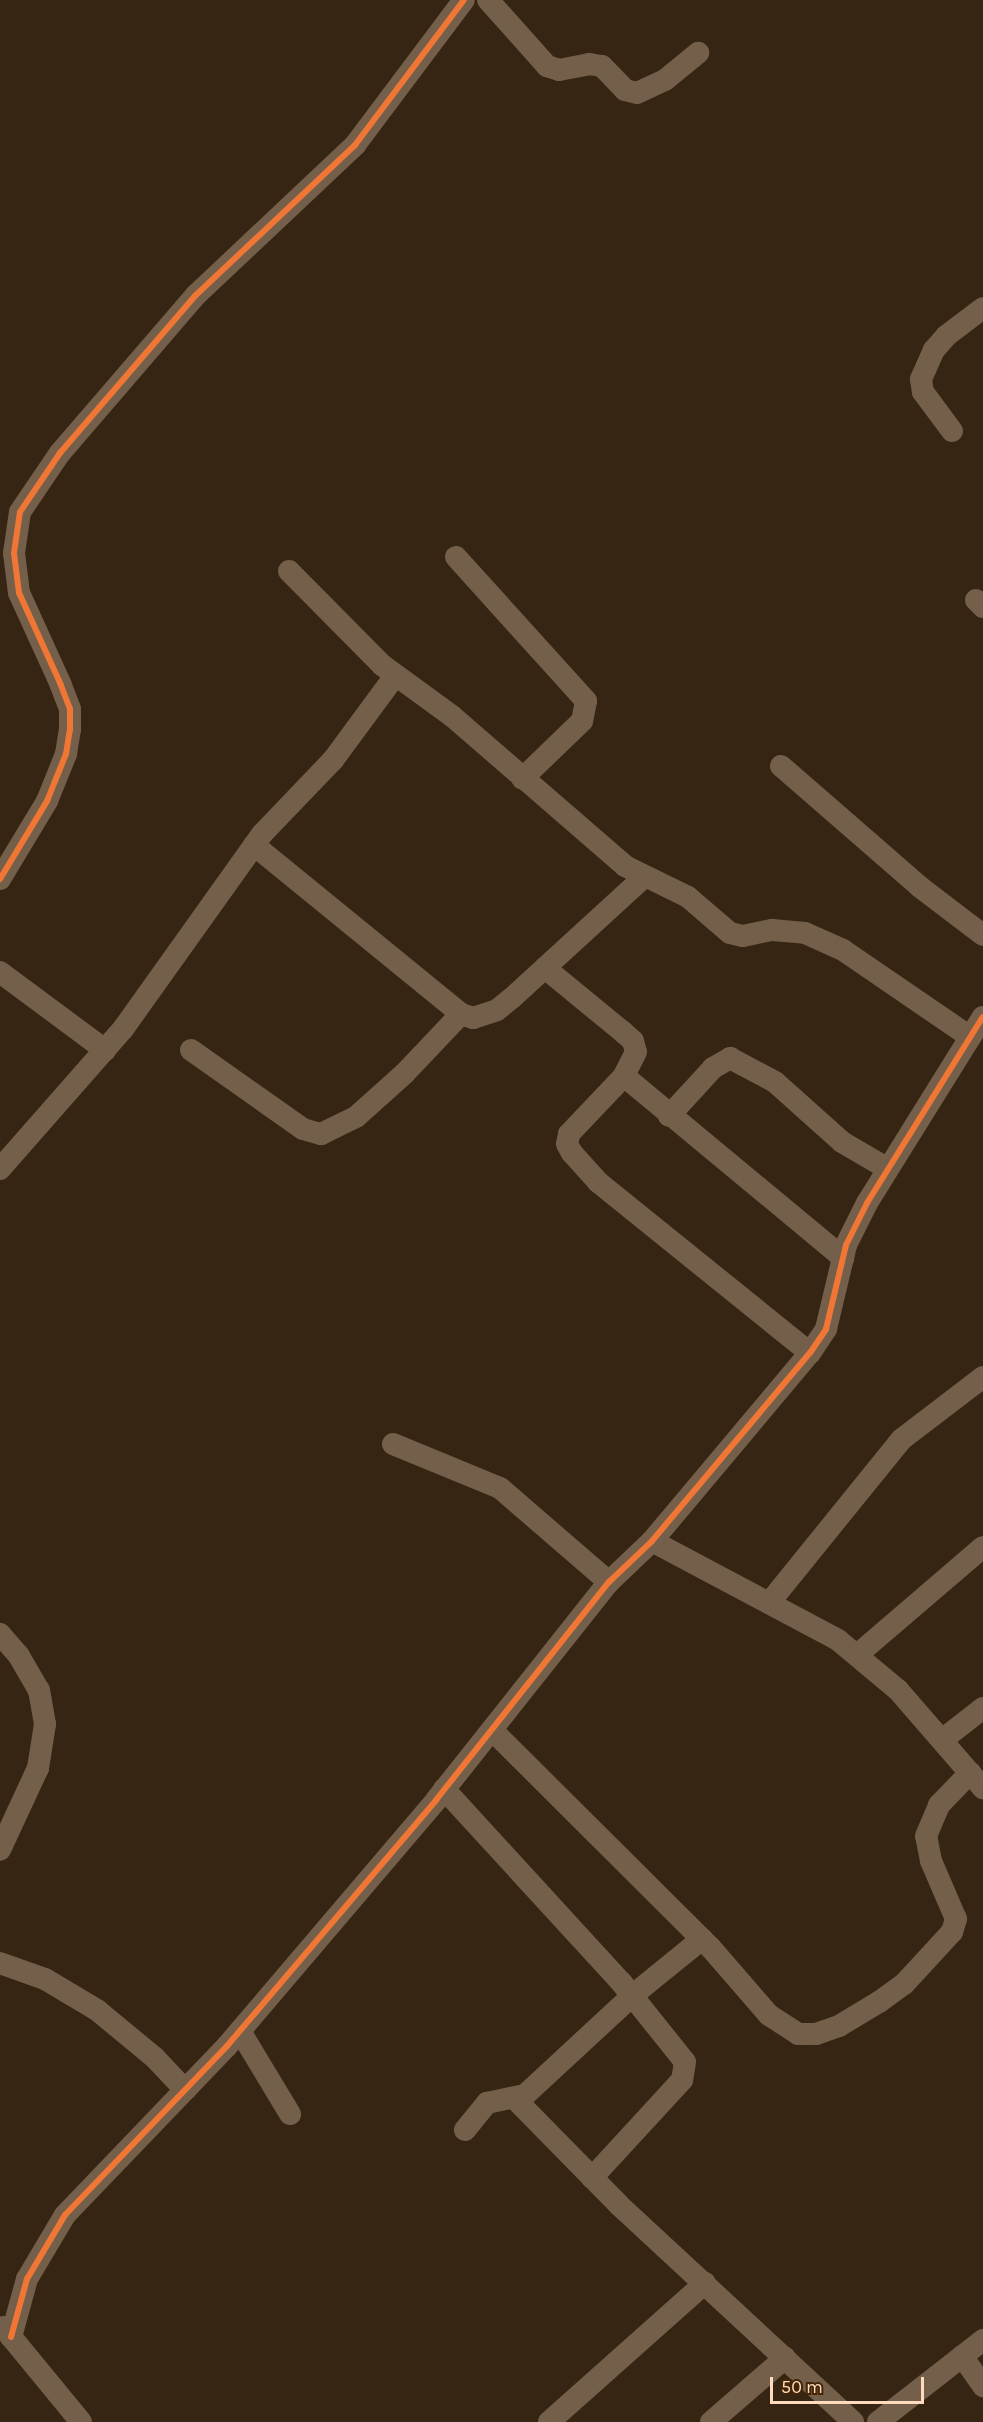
<!DOCTYPE html>
<html>
<head>
<meta charset="utf-8">
<style>
  body { margin:0 }
  #map { position:relative; width:983px; height:2422px; overflow:hidden; background:#362513; font-family:Karla,sans-serif }
  div>[style] { position:absolute }
  [style*='--x'] { left:calc(var(--x)*1px); top:calc(var(--y)*1px); width:calc(var(--w)*1px); rotate:calc(var(--a)*1deg) }
  .street>* { height:22px; margin:-11px; padding:0 11px; transform-origin:11px; border-radius:11px; background:#735f4a }
  .cycleway>* { height:6px; margin:-3px; padding:0 3px; transform-origin:3px; border-radius:3px; background:#f07635 }
  span { translate:-50% -50%; white-space:nowrap; text-align:center; line-height:1.15; -webkit-text-stroke:4.5px #442505; paint-order:stroke }
  .scale { position:absolute; left:770px; top:2377px; width:154px; height:27px; box-sizing:border-box; border:3px solid #fddbbf; border-top:0; padding-left:8px; font-size:18px; line-height:21px; white-space:nowrap; color:#fddbbf; -webkit-text-stroke:4px #442505; paint-order:stroke }
</style>
</head>
<body>
<div id="map">
  <div class="street">
    <i style="--x:488;--y:0;--w:89;--a:48.2"></i>
    <i style="--x:547;--y:66;--w:13;--a:18"></i>
    <i style="--x:559;--y:70;--w:31;--a:-11"></i>
    <i style="--x:589;--y:64;--w:13;--a:9"></i>
    <i style="--x:602;--y:66;--w:33;--a:46"></i>
    <i style="--x:625;--y:90;--w:12;--a:14"></i>
    <i style="--x:637;--y:93;--w:31;--a:-25"></i>
    <i style="--x:665;--y:80;--w:43;--a:-39.3"></i>
    <i style="--x:952;--y:431;--w:49;--a:-126.6"></i>
    <i style="--x:923;--y:392;--w:13;--a:-99"></i>
    <i style="--x:921;--y:379;--w:32;--a:-66"></i>
    <i style="--x:934;--y:350;--w:18;--a:-49"></i>
    <i style="--x:946;--y:336;--w:46;--a:-37.1"></i>
    <i style="--x:456;--y:557;--w:194;--a:47.9"></i>
    <i style="--x:586;--y:701;--w:20;--a:101"></i>
    <i style="--x:582;--y:721;--w:83;--a:136"></i>
    <i style="--x:289;--y:571;--w:132;--a:45.3"></i>
    <i style="--x:382;--y:665;--w:87;--a:36.1"></i>
    <i style="--x:452;--y:716;--w:229;--a:40.9"></i>
    <i style="--x:625;--y:866;--w:70;--a:26.2"></i>
    <i style="--x:688;--y:897;--w:55;--a:40.6"></i>
    <i style="--x:730;--y:933;--w:13;--a:13"></i>
    <i style="--x:743;--y:936;--w:30;--a:-12"></i>
    <i style="--x:772;--y:930;--w:33;--a:5"></i>
    <i style="--x:805;--y:933;--w:42;--a:24.1"></i>
    <i style="--x:843;--y:950;--w:154;--a:34.4"></i>
    <i style="--x:976;--y:600;--w:10;--a:45"></i>
    <i style="--x:781;--y:766;--w:184;--a:41"></i>
    <i style="--x:920;--y:887;--w:79;--a:37.3"></i>
    <i style="--x:254;--y:845;--w:267;--a:39.2"></i>
    <i style="--x:461;--y:1014;--w:13;--a:18"></i>
    <i style="--x:473;--y:1018;--w:25;--a:-18"></i>
    <i style="--x:497;--y:1010;--w:19;--a:-39"></i>
    <i style="--x:512;--y:998;--w:178;--a:-42.5"></i>
    <i style="--x:0;--y:879;--w:91;--a:-58.9"></i>
    <i style="--x:47;--y:801;--w:51;--a:-68"></i>
    <i style="--x:66;--y:754;--w:24;--a:-81"></i>
    <i style="--x:70;--y:730;--w:21;--a:-90"></i>
    <i style="--x:70;--y:709;--w:26;--a:-111"></i>
    <i style="--x:61;--y:685;--w:101;--a:-114.5"></i>
    <i style="--x:19;--y:593;--w:40;--a:-97.1"></i>
    <i style="--x:14;--y:553;--w:41;--a:-81.7"></i>
    <i style="--x:20;--y:512;--w:71;--a:-55.9"></i>
    <i style="--x:60;--y:453;--w:208;--a:-49.3"></i>
    <i style="--x:196;--y:295;--w:219;--a:-43.3"></i>
    <i style="--x:355;--y:145;--w:181;--a:-53.1"></i>
    <i style="--x:545;--y:968;--w:101;--a:39.4"></i>
    <i style="--x:623;--y:1032;--w:13;--a:42"></i>
    <i style="--x:633;--y:1041;--w:11;--a:75"></i>
    <i style="--x:636;--y:1052;--w:27;--a:117"></i>
    <i style="--x:624;--y:1076;--w:80;--a:133.5"></i>
    <i style="--x:569;--y:1134;--w:10;--a:101"></i>
    <i style="--x:567;--y:1144;--w:10;--a:61"></i>
    <i style="--x:572;--y:1153;--w:39;--a:48"></i>
    <i style="--x:598;--y:1182;--w:272;--a:38.9"></i>
    <i style="--x:0;--y:972;--w:131;--a:36.6"></i>
    <i style="--x:191;--y:1050;--w:137;--a:35.2"></i>
    <i style="--x:303;--y:1129;--w:19;--a:16"></i>
    <i style="--x:321;--y:1134;--w:39;--a:-26"></i>
    <i style="--x:356;--y:1117;--w:64;--a:-41.9"></i>
    <i style="--x:404;--y:1074;--w:83;--a:-46.5"></i>
    <i style="--x:624;--y:1076;--w:285;--a:39.7"></i>
    <i style="--x:669;--y:1116;--w:65;--a:-47.5"></i>
    <i style="--x:713;--y:1068;--w:20;--a:-30"></i>
    <i style="--x:730;--y:1058;--w:51;--a:28.1"></i>
    <i style="--x:775;--y:1082;--w:90;--a:41.8"></i>
    <i style="--x:842;--y:1142;--w:53;--a:30.4"></i>
    <i style="--x:0;--y:1169;--w:186;--a:-48.7"></i>
    <i style="--x:123;--y:1029;--w:239;--a:-54.5"></i>
    <i style="--x:262;--y:834;--w:103;--a:-46.2"></i>
    <i style="--x:333;--y:760;--w:104;--a:-53.6"></i>
    <i style="--x:393;--y:1444;--w:116;--a:22.4"></i>
    <i style="--x:500;--y:1488;--w:144;--a:40.8"></i>
    <i style="--x:652;--y:1541;--w:211;--a:28"></i>
    <i style="--x:838;--y:1640;--w:78;--a:39.8"></i>
    <i style="--x:898;--y:1690;--w:130;--a:49.1"></i>
    <i style="--x:769;--y:1603;--w:211;--a:-51"></i>
    <i style="--x:902;--y:1439;--w:102;--a:-37.4"></i>
    <i style="--x:0;--y:1634;--w:29;--a:49"></i>
    <i style="--x:19;--y:1656;--w:39;--a:60"></i>
    <i style="--x:39;--y:1690;--w:35;--a:80"></i>
    <i style="--x:45;--y:1724;--w:45;--a:99"></i>
    <i style="--x:38;--y:1768;--w:90;--a:114.9"></i>
    <i style="--x:857;--y:1655;--w:166;--a:-40.6"></i>
    <i style="--x:492;--y:1730;--w:308;--a:44.9"></i>
    <i style="--x:710;--y:1947;--w:90;--a:49.1"></i>
    <i style="--x:769;--y:2015;--w:35;--a:33"></i>
    <i style="--x:798;--y:2034;--w:18;--a:0"></i>
    <i style="--x:816;--y:2034;--w:24;--a:-19"></i>
    <i style="--x:839;--y:2026;--w:47;--a:-31"></i>
    <i style="--x:879;--y:2002;--w:31;--a:-36"></i>
    <i style="--x:904;--y:1984;--w:71;--a:-47.3"></i>
    <i style="--x:952;--y:1932;--w:14;--a:-73"></i>
    <i style="--x:956;--y:1919;--w:63;--a:-113.3"></i>
    <i style="--x:931;--y:1861;--w:25;--a:-101"></i>
    <i style="--x:926;--y:1836;--w:34;--a:-67"></i>
    <i style="--x:939;--y:1805;--w:45;--a:-45.9"></i>
    <i style="--x:942;--y:1740;--w:52;--a:-38"></i>
    <i style="--x:444;--y:1789;--w:262;--a:47.5"></i>
    <i style="--x:621;--y:1982;--w:102;--a:51.3"></i>
    <i style="--x:685;--y:2062;--w:18;--a:99"></i>
    <i style="--x:682;--y:2080;--w:133;--a:132.6"></i>
    <i style="--x:0;--y:1963;--w:48;--a:19.6"></i>
    <i style="--x:45;--y:1979;--w:61;--a:30.8"></i>
    <i style="--x:97;--y:2010;--w:75;--a:39.6"></i>
    <i style="--x:155;--y:2058;--w:44;--a:46.8"></i>
    <i style="--x:240;--y:2031;--w:97;--a:58.9"></i>
    <i style="--x:515;--y:2099;--w:148;--a:45.5"></i>
    <i style="--x:619;--y:2205;--w:319;--a:42.8"></i>
    <i style="--x:465;--y:2130;--w:35;--a:-51"></i>
    <i style="--x:487;--y:2103;--w:39;--a:-12"></i>
    <i style="--x:525;--y:2095;--w:147;--a:-42.8"></i>
    <i style="--x:633;--y:1995;--w:89;--a:-39.1"></i>
    <i style="--x:3;--y:2327;--w:123;--a:50.6"></i>
    <i style="--x:11;--y:2337;--w:60;--a:-74.6"></i>
    <i style="--x:27;--y:2279;--w:74;--a:-59.3"></i>
    <i style="--x:65;--y:2215;--w:234;--a:-46.2"></i>
    <i style="--x:227;--y:2046;--w:323;--a:-49.6"></i>
    <i style="--x:436;--y:1800;--w:278;--a:-51.6"></i>
    <i style="--x:609;--y:1582;--w:59;--a:-43.6"></i>
    <i style="--x:652;--y:1541;--w:246;--a:-50"></i>
    <i style="--x:810;--y:1353;--w:29;--a:-56"></i>
    <i style="--x:826;--y:1329;--w:86;--a:-76.6"></i>
    <i style="--x:846;--y:1245;--w:47;--a:-63.4"></i>
    <i style="--x:867;--y:1203;--w:219;--a:-58.1"></i>
    <i style="--x:962;--y:2356;--w:37;--a:55"></i>
    <i style="--x:549;--y:2422;--w:209;--a:-41.7"></i>
    <i style="--x:711;--y:2422;--w:98;--a:-40.9"></i>
    <i style="--x:878;--y:2422;--w:133;--a:-38"></i>
  </div>
  <div class="cycleway">
    <i style="--x:0;--y:879;--w:91;--a:-58.9"></i>
    <i style="--x:47;--y:801;--w:51;--a:-68"></i>
    <i style="--x:66;--y:754;--w:24;--a:-81"></i>
    <i style="--x:70;--y:730;--w:21;--a:-90"></i>
    <i style="--x:70;--y:709;--w:26;--a:-111"></i>
    <i style="--x:61;--y:685;--w:101;--a:-114.5"></i>
    <i style="--x:19;--y:593;--w:40;--a:-97.1"></i>
    <i style="--x:14;--y:553;--w:41;--a:-81.7"></i>
    <i style="--x:20;--y:512;--w:71;--a:-55.9"></i>
    <i style="--x:60;--y:453;--w:208;--a:-49.3"></i>
    <i style="--x:196;--y:295;--w:219;--a:-43.3"></i>
    <i style="--x:355;--y:145;--w:181;--a:-53.1"></i>
    <i style="--x:11;--y:2337;--w:60;--a:-74.6"></i>
    <i style="--x:27;--y:2279;--w:74;--a:-59.3"></i>
    <i style="--x:65;--y:2215;--w:234;--a:-46.2"></i>
    <i style="--x:227;--y:2046;--w:323;--a:-49.6"></i>
    <i style="--x:436;--y:1800;--w:278;--a:-51.6"></i>
    <i style="--x:609;--y:1582;--w:59;--a:-43.6"></i>
    <i style="--x:652;--y:1541;--w:246;--a:-50"></i>
    <i style="--x:810;--y:1353;--w:29;--a:-56"></i>
    <i style="--x:826;--y:1329;--w:86;--a:-76.6"></i>
    <i style="--x:846;--y:1245;--w:47;--a:-63.4"></i>
    <i style="--x:867;--y:1203;--w:219;--a:-58.1"></i>
  </div>
  <div class="scale">50 m</div>
</div>
</body>
</html>
